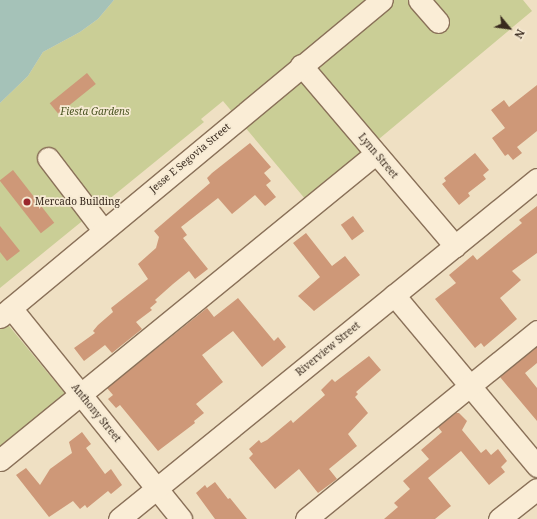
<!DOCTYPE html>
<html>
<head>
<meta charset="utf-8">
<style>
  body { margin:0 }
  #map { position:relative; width:537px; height:519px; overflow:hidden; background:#efe0c3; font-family:"Noto Serif",serif }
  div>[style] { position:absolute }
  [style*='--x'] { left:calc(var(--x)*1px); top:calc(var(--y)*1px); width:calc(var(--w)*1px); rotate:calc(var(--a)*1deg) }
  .green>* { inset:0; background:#cace96 }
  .water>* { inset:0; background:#a5c2b8 }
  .building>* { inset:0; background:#ce9878; transform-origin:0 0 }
  .roads { filter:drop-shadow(1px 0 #8a7159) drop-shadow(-1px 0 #8a7159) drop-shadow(0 1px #8a7159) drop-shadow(0 -1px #8a7159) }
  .minor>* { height:21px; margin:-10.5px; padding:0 10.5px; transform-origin:10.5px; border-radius:10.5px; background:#faedd6 }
  .dots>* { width:11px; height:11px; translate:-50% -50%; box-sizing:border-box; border:2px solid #f6ead3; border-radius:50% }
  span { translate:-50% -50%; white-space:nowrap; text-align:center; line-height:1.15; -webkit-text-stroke:3.5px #f6ead3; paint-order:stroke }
  .park-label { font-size:10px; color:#4c5624; font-style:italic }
  .street-label { font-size:10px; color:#392a1e }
  .poi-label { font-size:10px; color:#392a1e }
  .left { translate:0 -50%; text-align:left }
  .north { position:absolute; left:489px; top:8px; width:40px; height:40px; -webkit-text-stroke:3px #f6ead3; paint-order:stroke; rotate:119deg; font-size:11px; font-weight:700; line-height:16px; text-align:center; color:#392a1e }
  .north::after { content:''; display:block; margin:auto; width:14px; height:18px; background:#392a1e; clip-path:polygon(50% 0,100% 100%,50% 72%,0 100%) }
</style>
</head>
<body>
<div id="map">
  <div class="green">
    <i style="clip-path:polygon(114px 0,523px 0,532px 11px,306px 200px,223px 101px,201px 119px,204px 122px,0 288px,0 103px,28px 76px,43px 52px,80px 32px,98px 19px)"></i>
    <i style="clip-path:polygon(0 315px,67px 396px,0 451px)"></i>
  </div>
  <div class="water">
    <i style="clip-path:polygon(0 0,114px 0,98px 19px,80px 32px,43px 52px,28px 76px,0 103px)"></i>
  </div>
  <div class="building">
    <i style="left:87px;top:73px;width:14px;height:48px;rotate:51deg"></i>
    <i style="clip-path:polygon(537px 85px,537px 131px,517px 147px,522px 153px,513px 160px,508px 154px,505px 156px,492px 138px,505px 128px,491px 110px,504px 100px,509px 107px)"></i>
    <i style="clip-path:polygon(250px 143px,271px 167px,264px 173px,271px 181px,266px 185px,276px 197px,265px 206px,255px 195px,232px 214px,218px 198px,181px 227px,187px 235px,183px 238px,208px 269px,195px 279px,189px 271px,173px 284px,155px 300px,157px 302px,150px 308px,152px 310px,136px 322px,142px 329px,112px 353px,105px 345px,84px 361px,74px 348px,95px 333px,93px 331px,98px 325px,113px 312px,111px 308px,148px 279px,138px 264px,156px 248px,159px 237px,154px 231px,210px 183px,207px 178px,212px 173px)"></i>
    <i style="clip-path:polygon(475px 153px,489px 170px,483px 175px,486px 179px,468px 193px,470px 196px,459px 205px,442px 184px,446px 181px,444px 178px)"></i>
    <i style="left:13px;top:170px;width:67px;height:17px;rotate:52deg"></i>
    <i style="clip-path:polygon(537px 206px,537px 253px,512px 271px,521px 280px,500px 298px,517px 319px,484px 347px,481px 343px,475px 348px,435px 299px,456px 283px,449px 275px,473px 255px,477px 260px,522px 223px,519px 220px)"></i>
    <i style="left:353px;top:216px;width:19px;height:15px;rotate:54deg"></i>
    <i style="clip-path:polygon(0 226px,20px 251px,7px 261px,0 252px)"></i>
    <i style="clip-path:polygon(306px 233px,332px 266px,345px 256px,360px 275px,314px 311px,298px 296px,320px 277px,293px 243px)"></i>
    <i style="clip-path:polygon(238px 298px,274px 341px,278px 337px,286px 347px,262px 367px,233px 331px,202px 355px,223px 382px,196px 404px,204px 413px,194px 421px,195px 423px,158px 451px,120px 405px,116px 408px,108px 399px,113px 395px,107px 388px,207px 308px,214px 317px)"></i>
    <i style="clip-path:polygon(537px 346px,537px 363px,525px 373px,537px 388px,537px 421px,500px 377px)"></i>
    <i style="clip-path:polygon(369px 356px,381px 370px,356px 392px,358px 394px,355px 397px,368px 413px,348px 434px,357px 446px,329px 469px,337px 479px,318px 493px,299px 469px,275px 489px,249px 458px,253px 454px,249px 449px,259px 440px,261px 443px,267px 440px,291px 420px,293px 423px,325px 395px,321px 390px,332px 379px,335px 382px)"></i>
    <i style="clip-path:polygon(456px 413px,459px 413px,467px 421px,462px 430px,481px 453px,486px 449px,491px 455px,498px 449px,507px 461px,501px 467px,505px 472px,489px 485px,461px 451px,428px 478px,451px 506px,435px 519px,384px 519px,398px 507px,394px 503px,410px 489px,403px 481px,429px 459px,421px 450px,442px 432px,438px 427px)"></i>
    <i style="clip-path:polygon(82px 432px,91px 444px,86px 448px,105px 474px,111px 469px,122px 485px,111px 494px,108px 491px,87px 508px,85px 505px,80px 509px,73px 501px,49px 517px,16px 475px,26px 468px,40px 485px,50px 469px,72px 453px,69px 442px)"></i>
    <i style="clip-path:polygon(215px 482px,228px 499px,230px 498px,247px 519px,215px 519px,196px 493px,205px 485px,207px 488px)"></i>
  </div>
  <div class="roads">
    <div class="minor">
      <i style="--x:419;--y:0;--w:29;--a:49"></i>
      <i style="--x:301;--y:65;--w:238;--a:49.6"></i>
      <i style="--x:48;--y:158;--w:91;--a:52.6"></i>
      <i style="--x:394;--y:295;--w:223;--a:50.1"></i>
      <i style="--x:11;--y:308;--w:271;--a:51.1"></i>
      <i style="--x:0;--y:317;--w:496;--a:-39.7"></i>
      <i style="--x:0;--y:460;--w:485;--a:-39.2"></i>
      <i style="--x:119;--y:519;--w:539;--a:-39.12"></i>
      <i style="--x:306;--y:519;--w:298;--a:-39.1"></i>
      <i style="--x:499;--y:519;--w:48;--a:-38.3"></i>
    </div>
  </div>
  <div class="dots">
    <i style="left:27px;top:202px;background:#9a282e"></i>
  </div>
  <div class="park-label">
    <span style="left:95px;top:112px">Fiesta Gardens</span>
  </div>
  <div class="street-label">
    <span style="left:378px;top:156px;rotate:50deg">Lynn Street</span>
    <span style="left:190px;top:158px;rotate:-40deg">Jesse E Segovia Street</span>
    <span style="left:328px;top:349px;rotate:-39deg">Riverview Street</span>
    <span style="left:96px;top:413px;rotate:51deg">Anthony Street</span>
  </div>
  <div class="poi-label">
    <span class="left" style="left:35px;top:202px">Mercado Building</span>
  </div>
  <div class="north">N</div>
</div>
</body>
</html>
